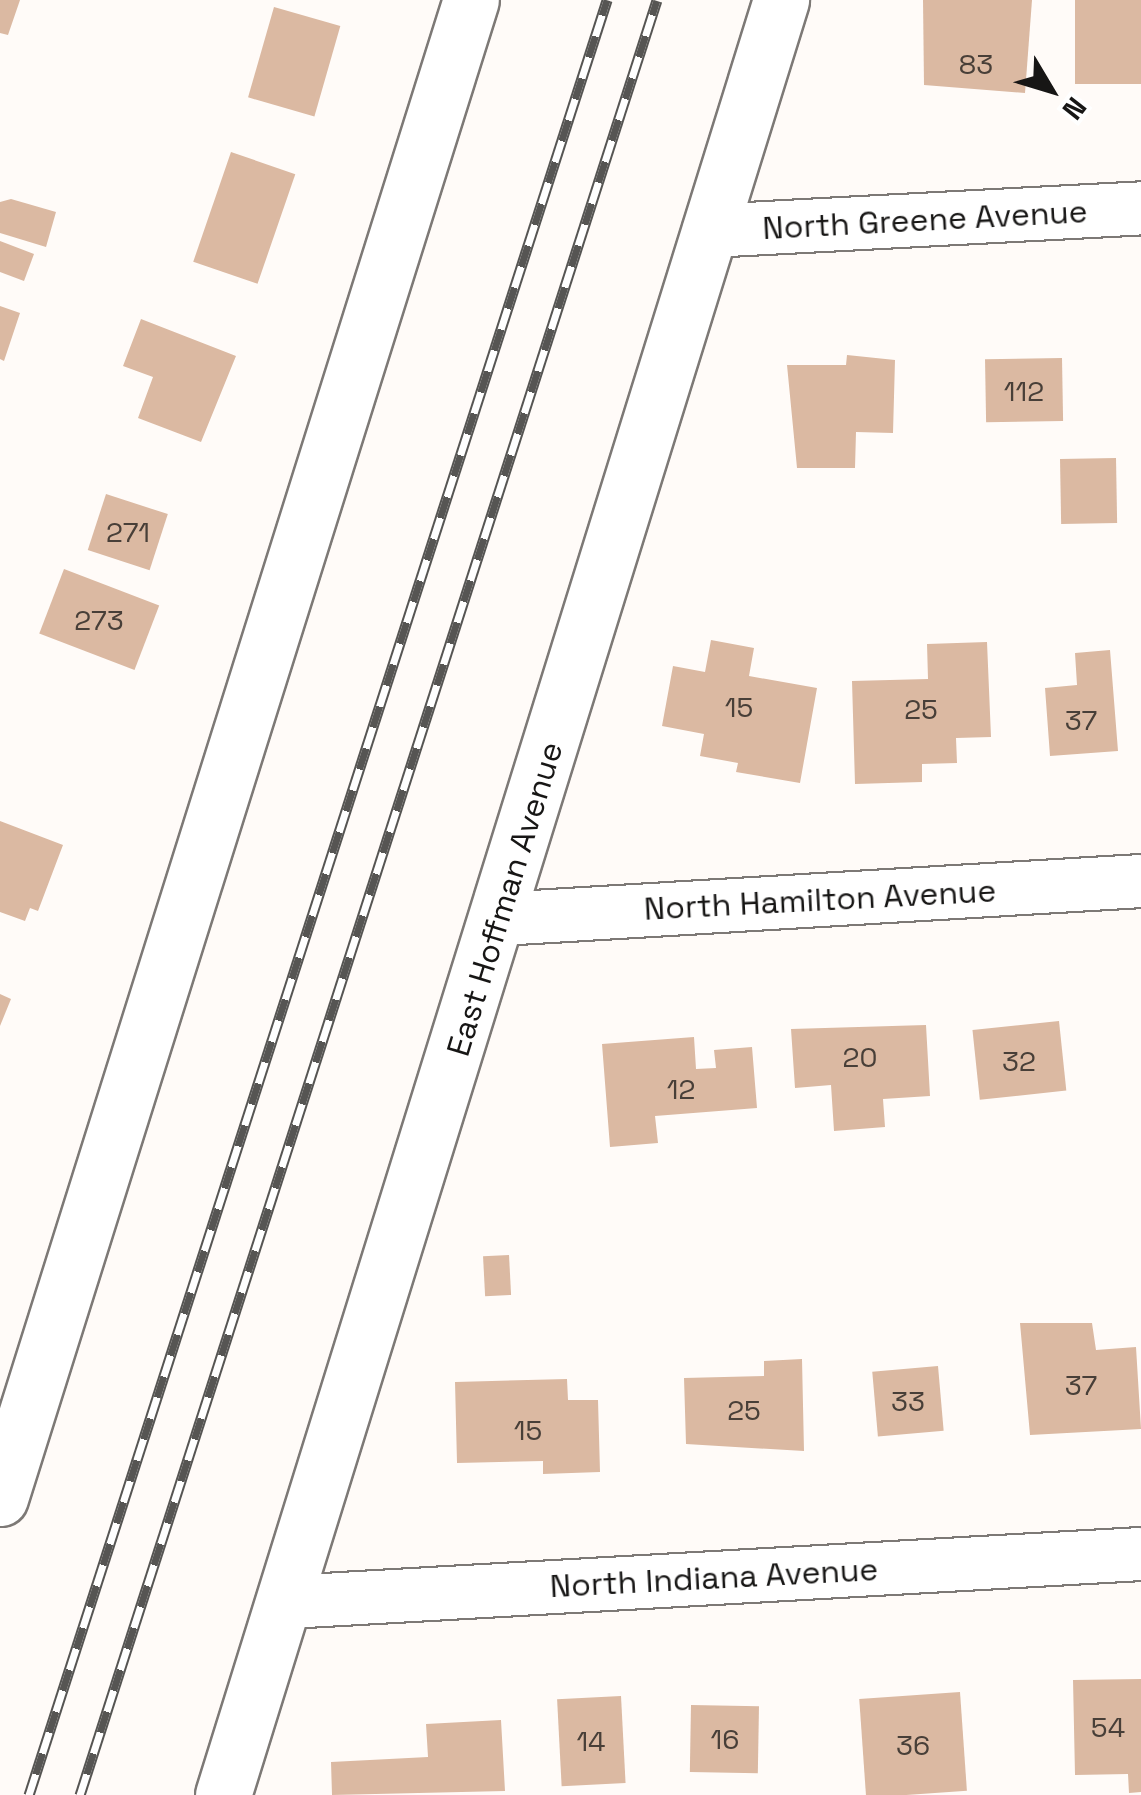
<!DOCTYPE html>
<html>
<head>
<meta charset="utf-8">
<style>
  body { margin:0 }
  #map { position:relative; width:1141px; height:1795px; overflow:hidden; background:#fffbf8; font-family:"Space Grotesk",sans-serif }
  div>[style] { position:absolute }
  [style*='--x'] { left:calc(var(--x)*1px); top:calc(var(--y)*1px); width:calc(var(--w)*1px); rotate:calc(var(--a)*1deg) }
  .building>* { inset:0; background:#dbb9a2; transform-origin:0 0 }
  .roads { filter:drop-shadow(2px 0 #7d7976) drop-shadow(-2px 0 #7d7976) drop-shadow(0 2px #7d7976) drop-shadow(0 -2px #7d7976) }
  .street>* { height:52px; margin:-26px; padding:0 26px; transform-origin:26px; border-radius:26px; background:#fff }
  .secondary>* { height:55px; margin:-27.5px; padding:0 27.5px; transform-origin:27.5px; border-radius:27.5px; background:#fff }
  .rail>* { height:11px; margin-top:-5.5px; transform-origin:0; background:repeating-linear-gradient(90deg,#fff 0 22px,#565553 0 44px); box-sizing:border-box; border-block:2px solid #565553 }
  span { translate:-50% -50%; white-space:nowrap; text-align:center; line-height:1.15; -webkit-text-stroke:8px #fff; paint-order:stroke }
  .number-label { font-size:28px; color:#483f38 }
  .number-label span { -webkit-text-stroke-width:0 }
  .street-label { font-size:32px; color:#171615 }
  .north { position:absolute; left:1001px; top:40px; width:100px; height:100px; -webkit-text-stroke:8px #fff; paint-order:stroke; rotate:128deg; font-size:28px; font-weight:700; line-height:40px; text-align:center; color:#171615 }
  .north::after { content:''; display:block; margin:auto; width:35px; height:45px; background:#171615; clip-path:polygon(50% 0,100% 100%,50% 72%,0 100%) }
</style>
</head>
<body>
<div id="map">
  <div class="building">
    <i style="clip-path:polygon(0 0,20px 0,8px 35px,0 33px)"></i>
    <i style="clip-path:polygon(923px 0,1032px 0,1025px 93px,924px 85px)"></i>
    <i style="left:1075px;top:0;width:66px;height:84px"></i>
    <i style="left:274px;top:7px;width:69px;height:94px;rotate:16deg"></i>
    <i style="left:231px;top:152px;width:68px;height:116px;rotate:19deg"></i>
    <i style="clip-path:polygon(11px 199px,56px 212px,46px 247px,0 233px,0 202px)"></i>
    <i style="clip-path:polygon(0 241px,34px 254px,24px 281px,0 272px)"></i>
    <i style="clip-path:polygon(0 306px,20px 313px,4px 361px,0 359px)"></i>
    <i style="clip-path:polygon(141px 319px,236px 356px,201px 442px,138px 418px,153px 377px,123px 366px)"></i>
    <i style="clip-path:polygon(847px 355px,895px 360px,893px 433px,856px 432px,855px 468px,797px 468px,787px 365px,846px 365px)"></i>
    <i style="left:1062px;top:358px;width:63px;height:77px;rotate:89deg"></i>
    <i style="left:1116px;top:458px;width:65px;height:56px;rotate:89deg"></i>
    <i style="left:106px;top:494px;width:65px;height:59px;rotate:18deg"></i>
    <i style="left:64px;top:569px;width:102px;height:69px;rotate:21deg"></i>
    <i style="clip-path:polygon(711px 640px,754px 648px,749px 676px,817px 688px,800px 783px,736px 772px,738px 763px,700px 756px,704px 734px,662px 726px,673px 666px,705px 672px)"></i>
    <i style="clip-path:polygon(987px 642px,991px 737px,956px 738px,957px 763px,922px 764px,922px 782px,855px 784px,852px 681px,928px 679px,927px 644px)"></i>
    <i style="clip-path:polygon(1110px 650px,1118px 751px,1050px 756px,1045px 688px,1077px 685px,1075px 653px)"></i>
    <i style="clip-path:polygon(0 821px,63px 845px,38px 911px,30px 908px,25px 921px,0 912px)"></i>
    <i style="clip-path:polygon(0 994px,11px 999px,0 1026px)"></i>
    <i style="left:1059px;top:1021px;width:70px;height:87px;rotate:84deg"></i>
    <i style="clip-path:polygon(926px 1025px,930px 1096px,883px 1099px,885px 1127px,834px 1131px,831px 1085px,795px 1088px,791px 1029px)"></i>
    <i style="clip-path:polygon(694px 1037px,696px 1069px,716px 1068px,714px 1050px,752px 1047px,757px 1108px,655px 1116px,658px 1143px,610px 1147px,602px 1044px)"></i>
    <i style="left:509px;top:1255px;width:40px;height:26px;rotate:87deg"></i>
    <i style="clip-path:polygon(1020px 1323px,1092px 1323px,1096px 1350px,1136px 1347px,1141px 1429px,1030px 1435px)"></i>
    <i style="clip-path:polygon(802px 1359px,804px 1451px,686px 1444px,684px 1378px,764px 1376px,764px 1361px)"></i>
    <i style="left:938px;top:1366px;width:65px;height:66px;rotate:85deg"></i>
    <i style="clip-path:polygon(567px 1379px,568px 1400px,598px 1400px,600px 1472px,543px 1474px,543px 1461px,457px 1463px,455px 1382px)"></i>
    <i style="clip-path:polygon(1141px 1679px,1141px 1792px,1129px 1793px,1128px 1774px,1075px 1775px,1073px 1680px)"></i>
    <i style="left:960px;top:1692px;width:99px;height:101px;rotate:86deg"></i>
    <i style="left:621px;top:1696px;width:87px;height:64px;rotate:87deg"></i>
    <i style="left:691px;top:1705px;width:68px;height:67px;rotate:1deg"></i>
    <i style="clip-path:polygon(501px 1720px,505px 1791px,332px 1795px,331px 1762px,428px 1757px,426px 1724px)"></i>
  </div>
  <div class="roads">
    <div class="street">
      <i style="--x:709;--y:231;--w:433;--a:-3"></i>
      <i style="--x:500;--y:919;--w:642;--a:-3.39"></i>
      <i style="--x:288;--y:1602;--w:854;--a:-3.22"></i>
    </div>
    <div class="secondary">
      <i style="--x:0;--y:1498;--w:1570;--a:-72.55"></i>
      <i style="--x:223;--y:1795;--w:1880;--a:-72.73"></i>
    </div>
  </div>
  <div class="rail">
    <i style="--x:29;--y:1795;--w:1886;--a:-72.15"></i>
    <i style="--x:80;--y:1795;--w:1885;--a:-72.18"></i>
  </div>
  <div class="number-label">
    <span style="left:976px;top:64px">83</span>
    <span style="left:1024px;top:391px">112</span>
    <span style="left:128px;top:532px">271</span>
    <span style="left:99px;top:620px">273</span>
    <span style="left:739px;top:707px">15</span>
    <span style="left:921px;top:709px">25</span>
    <span style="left:1081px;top:720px">37</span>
    <span style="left:860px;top:1057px">20</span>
    <span style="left:1019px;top:1061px">32</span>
    <span style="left:681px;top:1089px">12</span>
    <span style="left:1081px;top:1385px">37</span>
    <span style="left:908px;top:1401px">33</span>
    <span style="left:744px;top:1410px">25</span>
    <span style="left:528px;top:1430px">15</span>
    <span style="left:1108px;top:1727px">54</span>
    <span style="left:725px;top:1739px">16</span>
    <span style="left:591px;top:1741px">14</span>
    <span style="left:913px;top:1745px">36</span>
  </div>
  <div class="street-label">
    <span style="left:925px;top:220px;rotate:-3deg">North Greene Avenue</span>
    <span style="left:505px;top:899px;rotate:-73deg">East Hoffman Avenue</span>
    <span style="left:820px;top:900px;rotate:-3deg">North Hamilton Avenue</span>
    <span style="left:714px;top:1578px;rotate:-3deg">North Indiana Avenue</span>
  </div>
  <div class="north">N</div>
</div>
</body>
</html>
